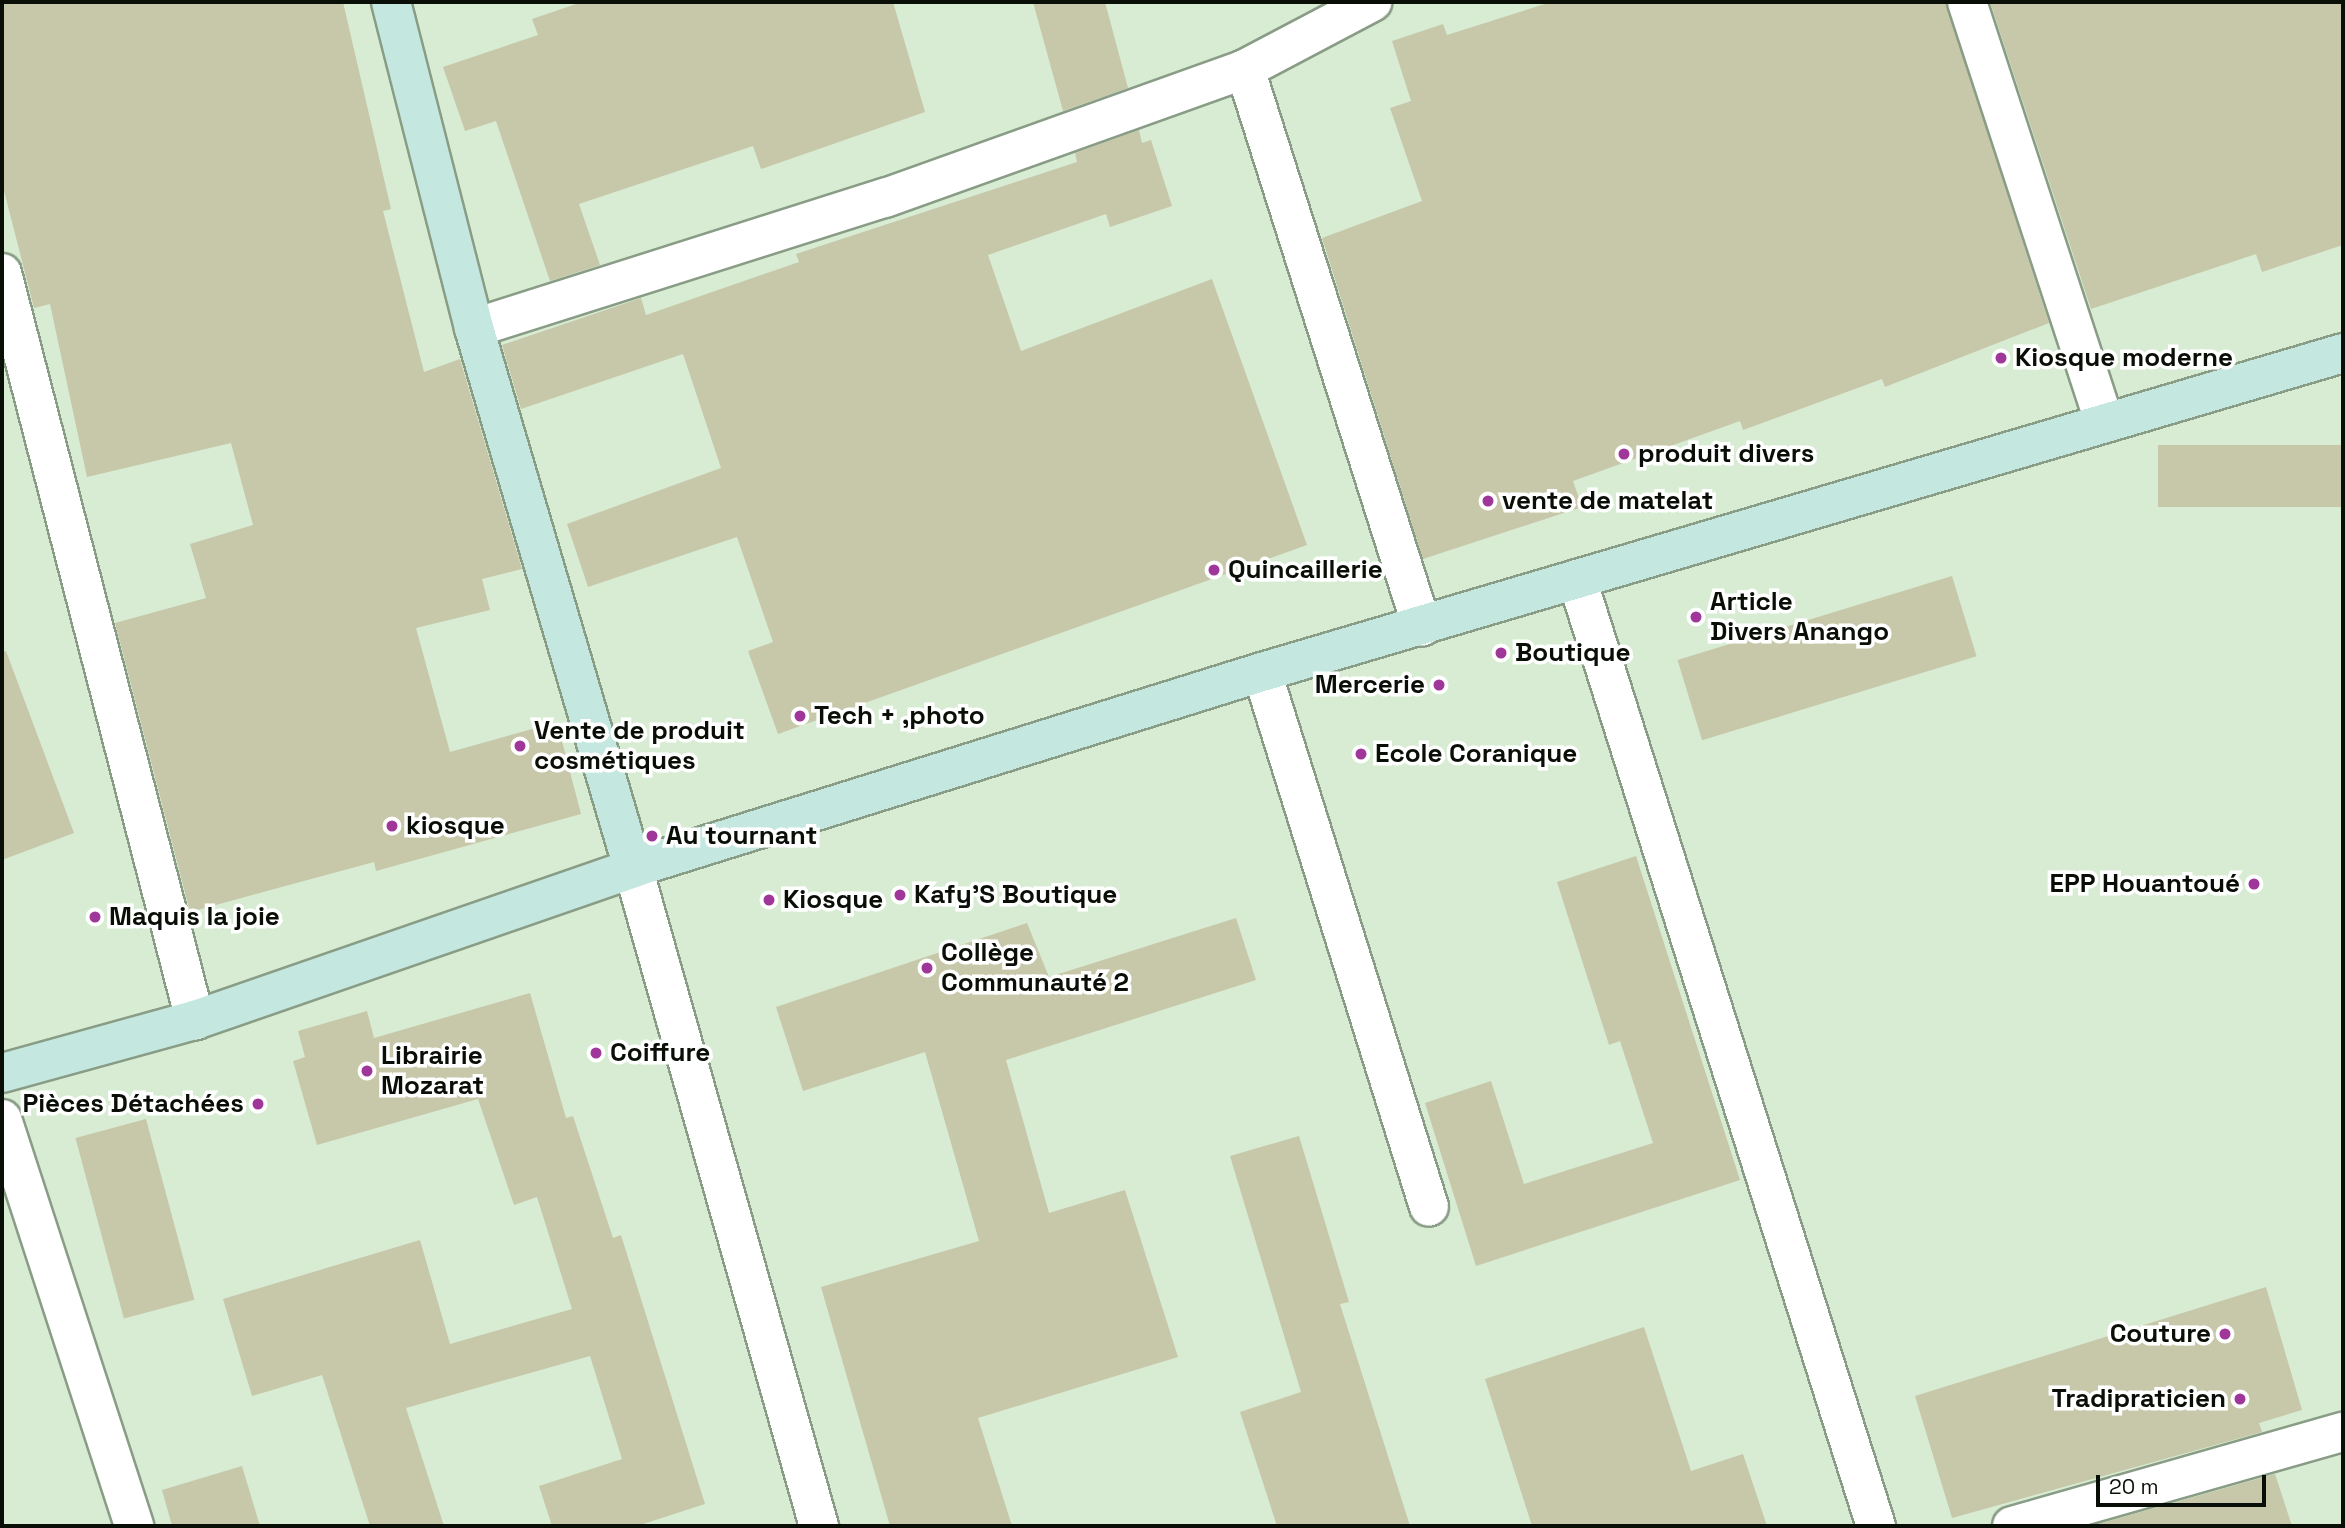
<!DOCTYPE html>
<html>
<head>
<meta charset="utf-8">
<style>
  body { margin:0 }
  #map { position:relative; width:2345px; height:1528px; overflow:hidden; background:#d7ecd3; font-family:"Space Grotesk",sans-serif }
  div>[style] { position:absolute }
  [style*='--x'] { left:calc(var(--x)*1px); top:calc(var(--y)*1px); width:calc(var(--w)*1px); rotate:calc(var(--a)*1deg) }
  .building>* { inset:0; background:#c7c7a9; transform-origin:0 0 }
  .roads { filter:drop-shadow(2px 0 #899c85) drop-shadow(-2px 0 #899c85) drop-shadow(0 2px #899c85) drop-shadow(0 -2px #899c85) }
  .street>* { height:38px; margin:-19px; padding:0 19px; transform-origin:19px; border-radius:19px; background:#fff }
  .secondary>* { height:38px; margin:-19px; padding:0 19px; transform-origin:19px; border-radius:19px; background:#c4e8e0 }
  .dots>* { width:19px; height:19px; translate:-50% -50%; box-sizing:border-box; border:4px solid #fff; border-radius:50% }
  span { translate:-50% -50%; white-space:nowrap; text-align:center; line-height:1.15; -webkit-text-stroke:7px #fff; paint-order:stroke }
  .poi-label { font-size:26px; color:#090f07; font-weight:700 }
  .left { translate:0 -50%; text-align:left }
  .right { translate:-100% -50%; text-align:right }
  .frame { position:absolute; inset:0; border:4px solid #090f07; pointer-events:none }
  .scale { position:absolute; left:2096px; top:1475px; width:170px; height:32px; box-sizing:border-box; border:4px solid #090f07; border-top:0; padding-left:9px; font-size:21px; line-height:24px; white-space:nowrap; color:#090f07; -webkit-text-stroke:5px #fff; paint-order:stroke }
</style>
</head>
<body>
<div id="map">
  <div class="building">
    <i style="clip-path:polygon(2px 2px,343px 2px,391px 209px,383px 211px,424px 372px,460px 359px,522px 569px,482px 579px,490px 610px,416px 628px,450px 752px,557px 722px,581px 814px,376px 871px,374px 862px,190px 912px,115px 623px,206px 598px,190px 544px,253px 525px,231px 443px,87px 477px,50px 304px,34px 308px,2px 183px)"></i>
    <i style="clip-path:polygon(582px 2px,893px 2px,925px 112px,761px 169px,753px 146px,579px 204px,600px 265px,550px 281px,496px 121px,465px 131px,443px 67px,538px 35px,532px 19px)"></i>
    <i style="clip-path:polygon(1033px 2px,1105px 2px,1128px 88px,1063px 111px)"></i>
    <i style="clip-path:polygon(1551px 2px,1946px 2px,2049px 323px,1885px 387px,1882px 379px,1743px 430px,1740px 421px,1573px 481px,1582px 507px,1423px 559px,1322px 238px,1422px 201px,1390px 108px,1411px 101px,1392px 41px,1443px 24px,1447px 35px)"></i>
    <i style="clip-path:polygon(1990px 2px,2343px 2px,2343px 245px,2262px 272px,2256px 254px,2091px 309px)"></i>
    <i style="clip-path:polygon(1139px 130px,1142px 143px,1151px 140px,1172px 206px,1110px 227px,1106px 214px,988px 255px,1021px 351px,1212px 279px,1307px 545px,778px 734px,748px 651px,773px 642px,737px 537px,588px 587px,567px 524px,721px 468px,683px 354px,521px 409px,502px 345px,641px 298px,646px 315px,799px 262px,796px 254px,1077px 162px,1075px 153px)"></i>
    <i style="left:2343px;top:445px;width:62px;height:185px;rotate:90deg"></i>
    <i style="left:1952px;top:576px;width:84px;height:287px;rotate:73deg"></i>
    <i style="clip-path:polygon(6px 651px,74px 833px,2px 860px,2px 652px)"></i>
    <i style="clip-path:polygon(1636px 856px,1740px 1180px,1476px 1266px,1425px 1103px,1491px 1081px,1524px 1184px,1653px 1143px,1620px 1041px,1609px 1045px,1557px 882px)"></i>
    <i style="clip-path:polygon(1236px 918px,1256px 980px,1006px 1060px,1049px 1213px,1125px 1190px,1178px 1357px,978px 1418px,1012px 1526px,890px 1526px,821px 1287px,979px 1241px,925px 1052px,803px 1091px,776px 1007px,1027px 923px,1049px 977px)"></i>
    <i style="clip-path:polygon(530px 993px,566px 1118px,573px 1116px,613px 1238px,621px 1235px,705px 1504px,637px 1526px,552px 1526px,539px 1486px,622px 1459px,590px 1356px,406px 1408px,444px 1526px,370px 1526px,322px 1375px,252px 1396px,223px 1299px,420px 1240px,450px 1344px,572px 1309px,537px 1197px,514px 1205px,478px 1099px,317px 1145px,293px 1061px,305px 1057px,298px 1031px,367px 1011px,374px 1038px)"></i>
    <i style="left:146px;top:1119px;width:187px;height:73px;rotate:75deg"></i>
    <i style="clip-path:polygon(1299px 1136px,1349px 1302px,1340px 1304px,1410px 1526px,1277px 1526px,1240px 1412px,1301px 1392px,1230px 1156px)"></i>
    <i style="clip-path:polygon(2266px 1287px,2302px 1410px,2259px 1423px,2262px 1432px,1952px 1518px,1915px 1396px)"></i>
    <i style="clip-path:polygon(1644px 1327px,1691px 1471px,1743px 1454px,1767px 1526px,1532px 1526px,1485px 1379px)"></i>
    <i style="clip-path:polygon(242px 1466px,260px 1526px,172px 1526px,162px 1490px)"></i>
    <i style="clip-path:polygon(2275px 1474px,2292px 1526px,2091px 1526px)"></i>
  </div>
  <div class="roads">
    <div class="street">
      <i style="--x:1967;--y:2;--w:443;--a:71.9"></i>
      <i style="--x:1245;--y:69;--w:585;--a:72.4"></i>
      <i style="--x:2;--y:273;--w:772;--a:75.51"></i>
      <i style="--x:474;--y:328;--w:431;--a:-17.6"></i>
      <i style="--x:885;--y:198;--w:382;--a:-19.7"></i>
      <i style="--x:1245;--y:69;--w:144;--a:-27.8"></i>
      <i style="--x:1577;--y:579;--w:993;--a:72.48"></i>
      <i style="--x:1262;--y:672;--w:560;--a:72.66"></i>
      <i style="--x:633;--y:868;--w:684;--a:74.22"></i>
      <i style="--x:2;--y:1119;--w:428;--a:72"></i>
      <i style="--x:2012;--y:1526;--w:344;--a:-15.9"></i>
    </div>
    <div class="secondary">
      <i style="--x:391;--y:2;--w:336;--a:75.7"></i>
      <i style="--x:474;--y:328;--w:563;--a:73.59"></i>
      <i style="--x:2;--y:1073;--w:200;--a:-15.4"></i>
      <i style="--x:195;--y:1020;--w:464;--a:-19.1"></i>
      <i style="--x:633;--y:868;--w:659;--a:-17.31"></i>
      <i style="--x:1262;--y:672;--w:1127;--a:-16.44"></i>
    </div>
  </div>
  <div class="dots">
    <i style="left:2001px;top:358px;background:#9f379a"></i>
    <i style="left:1624px;top:454px;background:#9f379a"></i>
    <i style="left:1488px;top:501px;background:#9f379a"></i>
    <i style="left:1214px;top:570px;background:#9f379a"></i>
    <i style="left:1696px;top:617px;background:#9f379a"></i>
    <i style="left:1501px;top:653px;background:#9f379a"></i>
    <i style="left:1439px;top:685px;background:#9f379a"></i>
    <i style="left:800px;top:716px;background:#9f379a"></i>
    <i style="left:520px;top:746px;background:#9f379a"></i>
    <i style="left:1361px;top:754px;background:#9f379a"></i>
    <i style="left:392px;top:826px;background:#9f379a"></i>
    <i style="left:652px;top:836px;background:#9f379a"></i>
    <i style="left:2254px;top:884px;background:#9f379a"></i>
    <i style="left:900px;top:895px;background:#9f379a"></i>
    <i style="left:769px;top:900px;background:#9f379a"></i>
    <i style="left:95px;top:917px;background:#9f379a"></i>
    <i style="left:927px;top:968px;background:#9f379a"></i>
    <i style="left:596px;top:1053px;background:#9f379a"></i>
    <i style="left:367px;top:1071px;background:#9f379a"></i>
    <i style="left:258px;top:1104px;background:#9f379a"></i>
    <i style="left:2225px;top:1334px;background:#9f379a"></i>
    <i style="left:2240px;top:1399px;background:#9f379a"></i>
  </div>
  <div class="poi-label">
    <span class="left" style="left:2015px;top:358px">Kiosque moderne</span>
    <span class="left" style="left:1638px;top:454px">produit divers</span>
    <span class="left" style="left:1502px;top:501px">vente de matelat</span>
    <span class="left" style="left:1228px;top:570px">Quincaillerie</span>
    <span class="left" style="left:1710px;top:617px">Article<br>Divers Anango</span>
    <span class="left" style="left:1515px;top:653px">Boutique</span>
    <span class="right" style="left:1425px;top:685px">Mercerie</span>
    <span class="left" style="left:814px;top:716px">Tech + ,photo</span>
    <span class="left" style="left:534px;top:746px">Vente de produit<br>cosmétiques</span>
    <span class="left" style="left:1375px;top:754px">Ecole Coranique</span>
    <span class="left" style="left:406px;top:826px">kiosque</span>
    <span class="left" style="left:666px;top:836px">Au tournant</span>
    <span class="right" style="left:2240px;top:884px">EPP Houantoué</span>
    <span class="left" style="left:914px;top:895px">Kafy'S Boutique</span>
    <span class="left" style="left:783px;top:900px">Kiosque</span>
    <span class="left" style="left:109px;top:917px">Maquis la joie</span>
    <span class="left" style="left:941px;top:968px">Collège<br>Communauté 2</span>
    <span class="left" style="left:610px;top:1053px">Coiffure</span>
    <span class="left" style="left:381px;top:1071px">Librairie<br>Mozarat</span>
    <span class="right" style="left:244px;top:1104px">Pièces Détachées</span>
    <span class="right" style="left:2211px;top:1334px">Couture</span>
    <span class="right" style="left:2226px;top:1399px">Tradipraticien</span>
  </div>
  <div class="frame"></div>
  <div class="scale">20 m</div>
</div>
</body>
</html>
